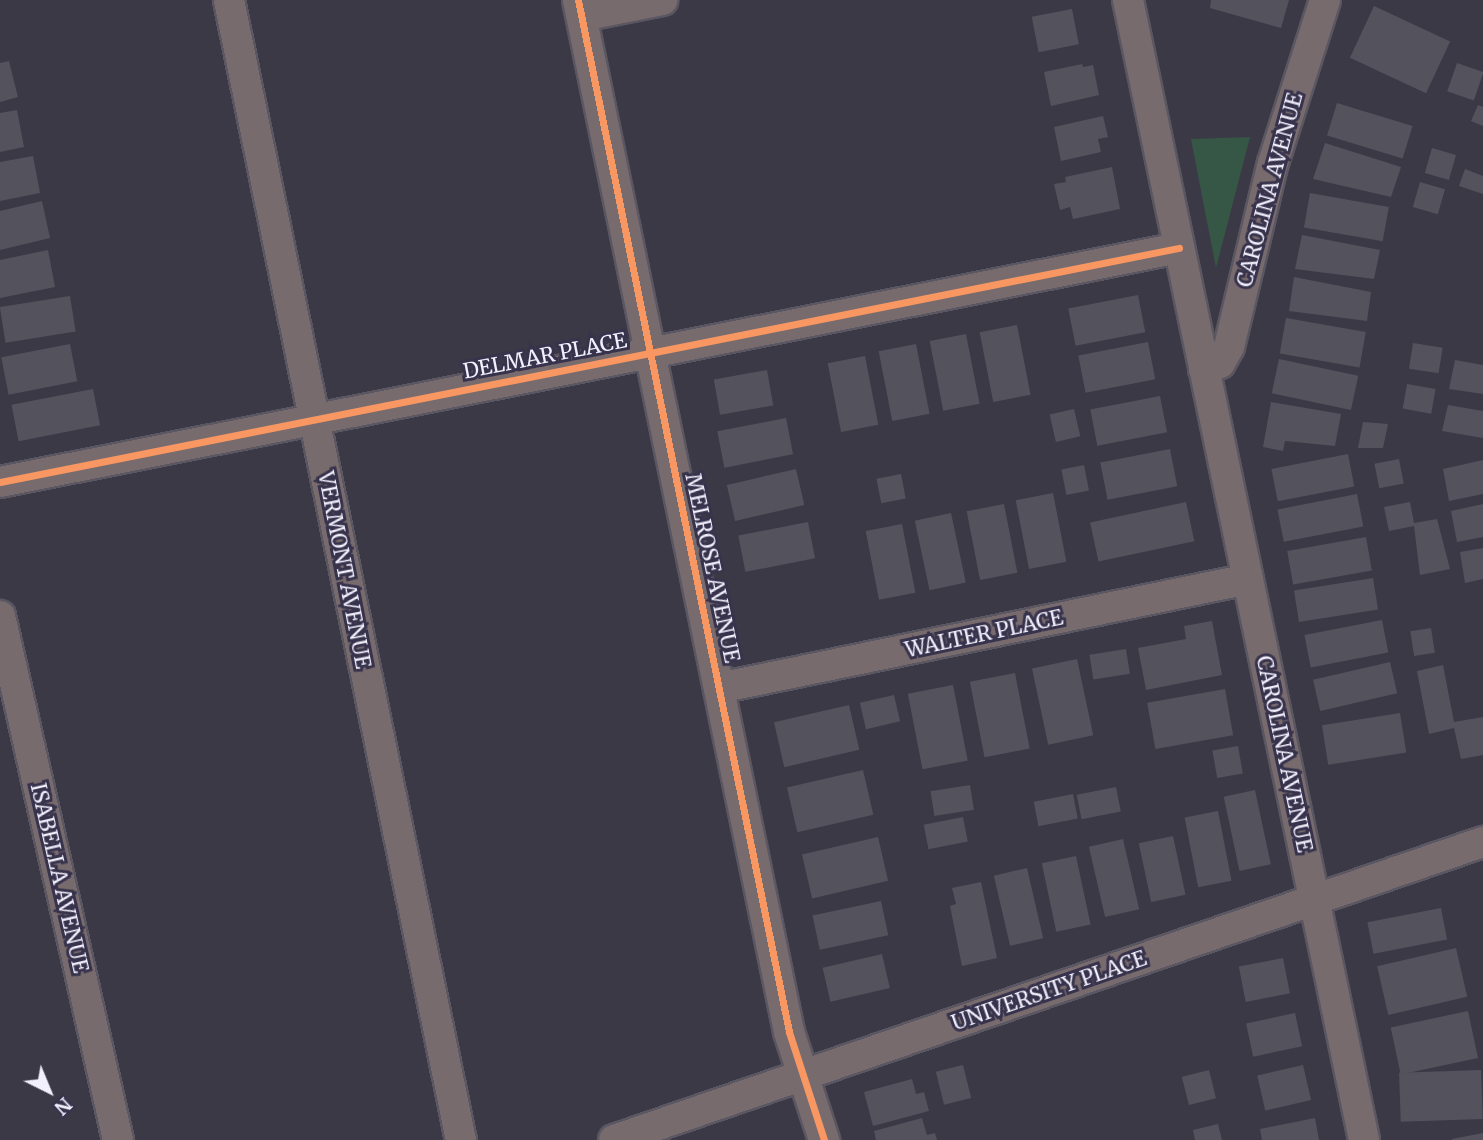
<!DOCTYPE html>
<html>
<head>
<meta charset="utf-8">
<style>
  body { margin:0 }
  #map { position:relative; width:1483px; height:1140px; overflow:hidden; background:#3c3946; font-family:Merriweather,serif }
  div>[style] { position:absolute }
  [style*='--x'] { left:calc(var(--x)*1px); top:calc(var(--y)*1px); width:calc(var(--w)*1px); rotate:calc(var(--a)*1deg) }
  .green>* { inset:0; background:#365746 }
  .building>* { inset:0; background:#54525d; transform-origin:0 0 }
  .roads { filter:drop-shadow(2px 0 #5a5762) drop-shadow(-2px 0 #5a5762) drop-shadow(0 2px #5a5762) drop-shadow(0 -2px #5a5762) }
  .minor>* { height:30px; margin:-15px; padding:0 15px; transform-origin:15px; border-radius:15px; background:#786b6d }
  .cycleway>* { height:7px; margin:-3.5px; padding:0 3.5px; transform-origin:3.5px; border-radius:3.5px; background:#f99763 }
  span { translate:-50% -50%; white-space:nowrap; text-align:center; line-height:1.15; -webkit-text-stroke:6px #38334c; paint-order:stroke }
  .street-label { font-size:21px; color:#f2f0fd }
  .north { position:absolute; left:14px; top:1056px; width:70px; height:70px; -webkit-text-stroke:5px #38334c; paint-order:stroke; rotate:137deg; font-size:19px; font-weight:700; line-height:28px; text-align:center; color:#f2f0fd }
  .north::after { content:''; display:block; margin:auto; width:24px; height:32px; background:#f2f0fd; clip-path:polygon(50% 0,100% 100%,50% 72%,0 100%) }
</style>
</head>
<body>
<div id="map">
  <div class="green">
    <i style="clip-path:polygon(1250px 137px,1216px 268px,1191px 139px)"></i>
  </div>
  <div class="building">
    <i style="clip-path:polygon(1211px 0,1289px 0,1281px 28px,1210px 8px)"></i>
    <i style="left:1374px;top:6px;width:84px;height:57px;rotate:25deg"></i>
    <i style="left:1072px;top:9px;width:36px;height:41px;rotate:79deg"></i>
    <i style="clip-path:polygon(9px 61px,18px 97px,0 102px,0 63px)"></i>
    <i style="left:1457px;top:63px;width:28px;height:30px;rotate:19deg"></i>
    <i style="clip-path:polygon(1082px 64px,1083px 67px,1093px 65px,1099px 95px,1051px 106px,1044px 72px)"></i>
    <i style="left:1337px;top:103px;width:79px;height:34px;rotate:17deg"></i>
    <i style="clip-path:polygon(1478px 105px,1483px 107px,1483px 126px,1471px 121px)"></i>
    <i style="clip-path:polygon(17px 110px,24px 147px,0 152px,0 113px)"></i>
    <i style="clip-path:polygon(1103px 116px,1108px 137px,1098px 139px,1101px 152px,1061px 161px,1054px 127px)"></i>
    <i style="clip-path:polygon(1325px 143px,1401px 167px,1391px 197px,1313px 179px)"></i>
    <i style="left:1432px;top:148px;width:25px;height:26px;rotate:16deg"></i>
    <i style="clip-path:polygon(33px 156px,40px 193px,0 201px,0 162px)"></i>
    <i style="clip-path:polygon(1112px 167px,1120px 209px,1073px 219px,1070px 207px,1060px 210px,1054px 184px,1066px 182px,1065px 177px)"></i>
    <i style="clip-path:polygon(1465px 169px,1483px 176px,1483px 194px,1459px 186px)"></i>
    <i style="left:1420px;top:182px;width:26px;height:26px;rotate:16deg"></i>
    <i style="left:1310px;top:193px;width:80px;height:35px;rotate:10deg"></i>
    <i style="clip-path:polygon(42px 201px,50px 238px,0 250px,0 211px)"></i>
    <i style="clip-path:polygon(1302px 235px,1380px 250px,1374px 279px,1295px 269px)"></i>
    <i style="clip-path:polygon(48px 250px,55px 287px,0 298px,0 260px)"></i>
    <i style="clip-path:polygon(1294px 277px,1371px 292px,1367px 321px,1289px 311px)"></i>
    <i style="left:1138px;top:295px;width:38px;height:71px;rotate:79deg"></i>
    <i style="left:70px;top:296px;width:36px;height:71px;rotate:81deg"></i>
    <i style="left:1286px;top:318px;width:81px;height:36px;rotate:10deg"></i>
    <i style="left:1017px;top:325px;width:71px;height:38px;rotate:79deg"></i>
    <i style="left:966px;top:334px;width:71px;height:37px;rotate:79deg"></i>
    <i style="left:1148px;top:342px;width:38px;height:71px;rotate:79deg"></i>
    <i style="left:1413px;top:343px;width:30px;height:26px;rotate:9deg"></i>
    <i style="left:70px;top:344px;width:38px;height:70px;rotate:79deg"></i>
    <i style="left:916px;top:344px;width:71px;height:38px;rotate:79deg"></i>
    <i style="left:865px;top:356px;width:70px;height:38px;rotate:79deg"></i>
    <i style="left:1279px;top:359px;width:81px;height:35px;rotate:12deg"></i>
    <i style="clip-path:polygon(1455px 360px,1483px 365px,1483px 394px,1449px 389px)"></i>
    <i style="left:767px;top:370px;width:36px;height:54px;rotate:80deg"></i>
    <i style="left:1407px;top:384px;width:29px;height:25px;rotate:10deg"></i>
    <i style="left:93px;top:389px;width:37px;height:83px;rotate:79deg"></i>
    <i style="left:1160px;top:396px;width:37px;height:71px;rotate:79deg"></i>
    <i style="clip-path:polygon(1271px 402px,1341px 414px,1335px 446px,1285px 441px,1283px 451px,1263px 447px)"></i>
    <i style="clip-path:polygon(1448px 405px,1483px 411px,1483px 438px,1442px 431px)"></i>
    <i style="left:1074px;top:409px;width:28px;height:25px;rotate:77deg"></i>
    <i style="left:786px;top:418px;width:37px;height:70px;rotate:79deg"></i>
    <i style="clip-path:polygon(1363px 422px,1388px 424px,1383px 448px,1358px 448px)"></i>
    <i style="left:1170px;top:449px;width:38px;height:71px;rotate:79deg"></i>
    <i style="left:1348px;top:454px;width:33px;height:78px;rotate:79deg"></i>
    <i style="left:1399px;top:459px;width:25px;height:25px;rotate:79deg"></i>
    <i style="clip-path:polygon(1483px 460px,1483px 494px,1449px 501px,1443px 469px)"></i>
    <i style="left:1084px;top:465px;width:26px;height:23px;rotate:79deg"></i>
    <i style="left:796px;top:469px;width:37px;height:71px;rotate:77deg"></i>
    <i style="left:901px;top:474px;width:25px;height:25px;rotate:79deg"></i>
    <i style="left:1053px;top:493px;width:70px;height:38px;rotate:79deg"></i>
    <i style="left:1357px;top:494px;width:33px;height:81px;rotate:79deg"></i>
    <i style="left:1186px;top:502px;width:40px;height:98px;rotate:78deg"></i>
    <i style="clip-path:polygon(1410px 502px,1414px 523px,1437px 519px,1450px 569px,1420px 575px,1414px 526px,1389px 531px,1384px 507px)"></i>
    <i style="left:1004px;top:504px;width:70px;height:38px;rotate:79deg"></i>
    <i style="clip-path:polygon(1483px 504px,1483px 537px,1457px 542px,1451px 511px)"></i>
    <i style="left:951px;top:513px;width:71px;height:37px;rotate:78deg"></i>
    <i style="left:808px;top:522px;width:37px;height:71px;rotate:79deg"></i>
    <i style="left:902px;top:524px;width:70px;height:37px;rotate:79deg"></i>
    <i style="left:1366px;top:537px;width:34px;height:80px;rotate:80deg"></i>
    <i style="clip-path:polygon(1483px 548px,1483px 579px,1465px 583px,1460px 552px)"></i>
    <i style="left:1373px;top:578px;width:32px;height:80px;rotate:81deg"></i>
    <i style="left:1382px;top:620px;width:33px;height:79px;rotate:79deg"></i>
    <i style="clip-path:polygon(1212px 621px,1222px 675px,1146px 690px,1138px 648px,1186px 639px,1184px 626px)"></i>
    <i style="left:1431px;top:628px;width:25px;height:21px;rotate:81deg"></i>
    <i style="left:1126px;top:649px;width:25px;height:37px;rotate:81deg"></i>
    <i style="left:1077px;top:659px;width:78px;height:46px;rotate:78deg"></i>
    <i style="left:1390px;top:662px;width:32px;height:79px;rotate:77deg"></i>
    <i style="clip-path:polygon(1443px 665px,1454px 722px,1483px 717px,1483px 755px,1461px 759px,1454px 728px,1429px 734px,1417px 671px)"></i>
    <i style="left:1015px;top:673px;width:77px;height:46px;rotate:79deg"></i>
    <i style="left:953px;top:685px;width:77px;height:46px;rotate:79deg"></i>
    <i style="left:1225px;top:689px;width:47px;height:79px;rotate:80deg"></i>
    <i style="left:894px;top:695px;width:27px;height:35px;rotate:77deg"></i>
    <i style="left:849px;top:705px;width:46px;height:77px;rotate:77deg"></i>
    <i style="left:1400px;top:713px;width:40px;height:79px;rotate:81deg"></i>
    <i style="left:1238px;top:746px;width:28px;height:26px;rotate:80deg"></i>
    <i style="left:863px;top:770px;width:46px;height:78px;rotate:77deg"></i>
    <i style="left:970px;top:785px;width:25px;height:40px;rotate:81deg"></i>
    <i style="left:1116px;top:787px;width:25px;height:40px;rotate:79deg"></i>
    <i style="left:1255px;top:790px;width:76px;height:32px;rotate:78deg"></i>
    <i style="left:1073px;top:794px;width:25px;height:40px;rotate:79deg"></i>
    <i style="left:1218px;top:811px;width:71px;height:34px;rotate:79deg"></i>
    <i style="left:963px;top:817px;width:25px;height:40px;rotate:79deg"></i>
    <i style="left:1173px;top:836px;width:60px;height:35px;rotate:78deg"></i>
    <i style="left:878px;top:837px;width:45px;height:78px;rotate:77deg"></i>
    <i style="left:1123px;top:839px;width:72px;height:35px;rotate:77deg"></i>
    <i style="left:1076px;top:856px;width:70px;height:35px;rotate:78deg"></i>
    <i style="left:1027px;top:868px;width:72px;height:34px;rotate:77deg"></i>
    <i style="clip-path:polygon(981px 882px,997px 958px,962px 966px,950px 906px,956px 904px,952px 888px)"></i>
    <i style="left:881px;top:901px;width:35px;height:70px;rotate:78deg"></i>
    <i style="left:1441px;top:908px;width:32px;height:75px;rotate:79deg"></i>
    <i style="left:1456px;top:948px;width:50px;height:81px;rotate:77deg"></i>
    <i style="left:882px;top:954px;width:35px;height:61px;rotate:77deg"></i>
    <i style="left:1283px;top:958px;width:36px;height:45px;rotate:79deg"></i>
    <i style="left:1468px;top:1011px;width:48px;height:79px;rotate:78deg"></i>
    <i style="left:1295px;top:1013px;width:34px;height:50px;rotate:78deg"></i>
    <i style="left:963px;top:1065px;width:34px;height:28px;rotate:76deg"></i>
    <i style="left:1303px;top:1065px;width:36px;height:47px;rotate:77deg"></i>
    <i style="left:1209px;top:1070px;width:29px;height:28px;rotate:76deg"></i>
    <i style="left:1481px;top:1070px;width:49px;height:82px;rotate:88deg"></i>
    <i style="clip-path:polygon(912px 1079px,916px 1094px,924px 1092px,929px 1111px,873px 1126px,864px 1092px)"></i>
    <i style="clip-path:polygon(922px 1118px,927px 1135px,935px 1133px,937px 1140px,876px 1140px,874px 1131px)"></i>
    <i style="clip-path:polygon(1315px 1118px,1319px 1140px,1262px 1140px,1260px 1129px)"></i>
    <i style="clip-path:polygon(1218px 1124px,1222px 1140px,1195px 1140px,1193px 1130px)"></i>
    <i style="clip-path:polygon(1483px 1133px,1483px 1140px,1452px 1140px,1452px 1139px)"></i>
  </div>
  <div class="roads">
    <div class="minor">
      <i style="--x:229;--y:0;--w:1163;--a:78.5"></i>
      <i style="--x:578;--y:0;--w:1053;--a:78.44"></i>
      <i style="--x:789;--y:1032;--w:114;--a:72"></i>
      <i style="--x:1128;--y:0;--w:1164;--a:78.3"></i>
      <i style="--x:582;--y:16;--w:82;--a:-11.3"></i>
      <i style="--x:1204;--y:369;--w:17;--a:-21"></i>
      <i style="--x:1220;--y:363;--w:18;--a:-61"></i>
      <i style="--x:1229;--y:347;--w:189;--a:-76.6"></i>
      <i style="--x:1273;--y:163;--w:171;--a:-72.3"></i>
      <i style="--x:0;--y:482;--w:1202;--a:-11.23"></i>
      <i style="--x:0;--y:616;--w:537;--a:77.31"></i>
      <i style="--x:719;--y:688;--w:540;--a:-11.64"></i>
      <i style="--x:614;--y:1140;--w:919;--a:-18.93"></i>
    </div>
  </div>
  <div class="cycleway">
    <i style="--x:578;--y:0;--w:1053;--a:78.44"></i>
    <i style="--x:789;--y:1032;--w:114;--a:72"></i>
    <i style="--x:0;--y:482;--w:1202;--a:-11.23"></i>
  </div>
  <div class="street-label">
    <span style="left:1270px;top:190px;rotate:-75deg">CAROLINA AVENUE</span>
    <span style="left:545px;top:356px;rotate:-11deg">DELMAR PLACE</span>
    <span style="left:712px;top:568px;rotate:78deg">MELROSE AVENUE</span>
    <span style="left:344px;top:570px;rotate:79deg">VERMONT AVENUE</span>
    <span style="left:984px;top:634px;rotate:-12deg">WALTER PLACE</span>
    <span style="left:1284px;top:754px;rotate:78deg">CAROLINA AVENUE</span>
    <span style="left:59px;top:878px;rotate:77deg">ISABELLA AVENUE</span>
    <span style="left:1049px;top:991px;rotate:-19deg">UNIVERSITY PLACE</span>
  </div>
  <div class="north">N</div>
</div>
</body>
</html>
